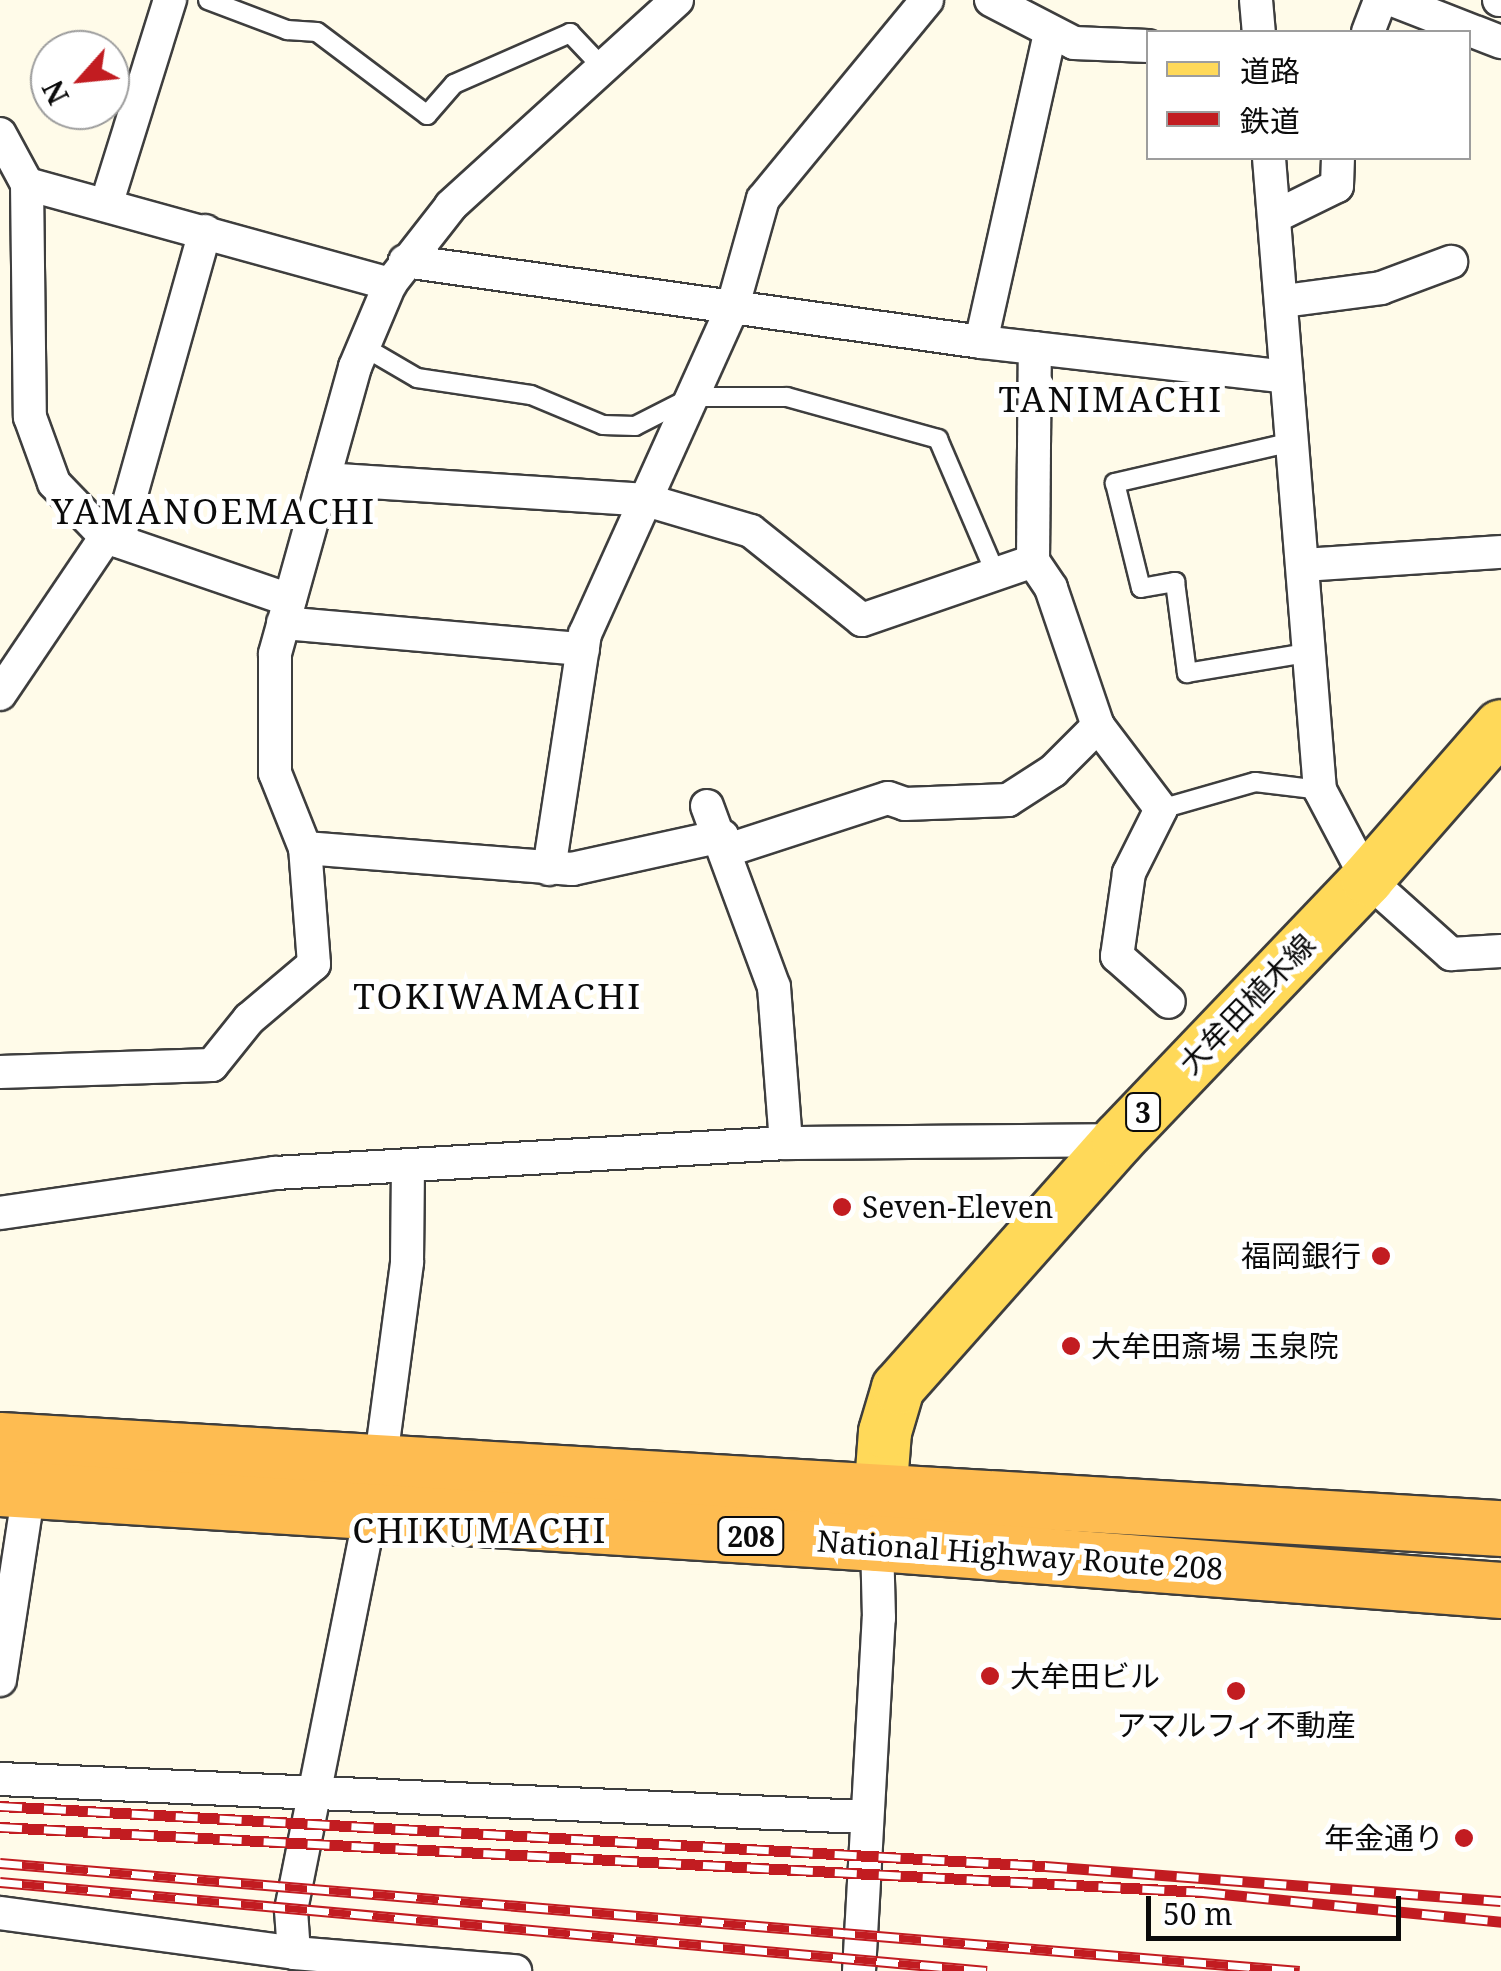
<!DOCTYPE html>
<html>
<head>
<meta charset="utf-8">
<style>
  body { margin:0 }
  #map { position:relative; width:1501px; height:1971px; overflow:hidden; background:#fffbe9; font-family:"Noto Serif","Noto Sans JP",serif }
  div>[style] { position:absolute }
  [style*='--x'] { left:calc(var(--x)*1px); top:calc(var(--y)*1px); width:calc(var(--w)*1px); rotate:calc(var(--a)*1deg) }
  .roads { filter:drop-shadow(2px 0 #3e3e3e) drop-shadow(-2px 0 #3e3e3e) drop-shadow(0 2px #3e3e3e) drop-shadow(0 -2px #3e3e3e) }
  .service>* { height:18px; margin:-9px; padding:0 9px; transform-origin:9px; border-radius:9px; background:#fff }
  .minor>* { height:32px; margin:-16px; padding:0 16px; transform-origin:16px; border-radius:16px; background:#fff }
  .primary>* { height:52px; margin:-26px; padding:0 26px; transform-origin:26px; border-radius:26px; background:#ffd959 }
  .trunk>* { height:55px; margin:-27.5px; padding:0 27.5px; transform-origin:27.5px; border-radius:27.5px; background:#febc51 }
  .rail>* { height:11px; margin-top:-5.5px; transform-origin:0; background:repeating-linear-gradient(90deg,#fff 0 22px,#c21c21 0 44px); box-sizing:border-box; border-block:2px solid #c21c21 }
  .dots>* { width:28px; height:28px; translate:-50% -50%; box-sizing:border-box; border:5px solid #fff; border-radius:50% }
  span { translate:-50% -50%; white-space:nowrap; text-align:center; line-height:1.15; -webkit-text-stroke:10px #fff; paint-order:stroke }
  .shield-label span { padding:2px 8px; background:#fff; border:2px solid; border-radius:8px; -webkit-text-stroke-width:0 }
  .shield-label { font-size:28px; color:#0b0b0b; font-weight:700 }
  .street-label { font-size:30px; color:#0b0b0b }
  .poi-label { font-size:30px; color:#0b0b0b }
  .left { translate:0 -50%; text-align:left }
  .right { translate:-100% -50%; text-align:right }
  .quarter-label { font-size:35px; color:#0b0b0b; letter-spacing:2.5px }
  .legend { position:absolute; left:1146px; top:30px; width:325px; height:130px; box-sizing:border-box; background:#fff; border:2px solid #9d9d9d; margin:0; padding:12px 18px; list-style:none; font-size:30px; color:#0b0b0b }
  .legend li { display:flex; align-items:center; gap:20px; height:50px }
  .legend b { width:50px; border:2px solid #9d9d9d }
  .north { position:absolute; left:30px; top:30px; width:100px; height:100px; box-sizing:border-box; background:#fff; border:2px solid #9d9d9d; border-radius:50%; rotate:243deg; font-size:28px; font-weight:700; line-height:40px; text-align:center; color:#0b0b0b }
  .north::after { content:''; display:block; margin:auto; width:35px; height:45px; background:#c21c21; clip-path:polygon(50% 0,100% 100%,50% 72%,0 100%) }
  .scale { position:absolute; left:1146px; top:1896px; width:255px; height:45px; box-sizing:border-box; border:5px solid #0b0b0b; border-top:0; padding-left:12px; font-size:30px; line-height:35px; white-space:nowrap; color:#0b0b0b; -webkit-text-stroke:8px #fff; paint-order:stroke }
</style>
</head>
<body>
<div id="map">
  <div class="roads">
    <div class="service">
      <i style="--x:208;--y:0;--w:85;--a:20.8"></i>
      <i style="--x:287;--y:30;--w:30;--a:4"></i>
      <i style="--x:317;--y:32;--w:138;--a:37"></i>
      <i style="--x:427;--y:115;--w:41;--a:-48.9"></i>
      <i style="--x:454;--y:84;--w:127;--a:-23.7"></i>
      <i style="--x:570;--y:33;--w:51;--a:46.6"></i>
      <i style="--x:364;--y:347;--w:61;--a:30.3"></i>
      <i style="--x:417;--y:378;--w:115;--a:8.5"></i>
      <i style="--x:531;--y:395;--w:78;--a:22.6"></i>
      <i style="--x:603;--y:425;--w:32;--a:2"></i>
      <i style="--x:635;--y:426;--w:64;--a:-27"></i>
      <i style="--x:692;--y:397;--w:95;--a:0"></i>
      <i style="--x:787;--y:397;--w:157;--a:15.5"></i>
      <i style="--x:938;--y:439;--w:147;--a:66.8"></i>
      <i style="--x:1292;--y:442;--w:182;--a:167"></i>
      <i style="--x:1115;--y:483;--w:108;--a:76.1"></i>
      <i style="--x:1141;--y:588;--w:35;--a:-10"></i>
      <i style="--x:1175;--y:582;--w:92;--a:82.5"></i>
      <i style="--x:1187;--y:673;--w:128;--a:-9.5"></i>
      <i style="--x:1161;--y:809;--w:98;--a:-16"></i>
      <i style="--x:1255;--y:782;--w:65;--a:7"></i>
    </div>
    <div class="minor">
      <i style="--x:677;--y:0;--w:306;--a:137.7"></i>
      <i style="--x:451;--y:206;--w:99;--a:128"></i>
      <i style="--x:390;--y:284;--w:90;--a:112.9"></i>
      <i style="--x:355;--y:367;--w:298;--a:105.6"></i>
      <i style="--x:275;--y:654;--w:119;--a:90"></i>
      <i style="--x:275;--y:773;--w:81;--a:68.2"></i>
      <i style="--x:305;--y:848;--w:268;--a:4.5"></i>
      <i style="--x:572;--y:869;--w:154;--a:-12.4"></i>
      <i style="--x:991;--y:0;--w:93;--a:27.4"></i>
      <i style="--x:1074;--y:43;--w:74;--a:2.3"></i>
      <i style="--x:1256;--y:0;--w:32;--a:85"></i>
      <i style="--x:1393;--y:0;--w:116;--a:21.3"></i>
      <i style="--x:1499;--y:0;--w:2;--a:0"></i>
      <i style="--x:1368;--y:32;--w:34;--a:-69"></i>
      <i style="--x:0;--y:134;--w:57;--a:61.6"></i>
      <i style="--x:27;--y:184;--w:233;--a:89.3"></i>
      <i style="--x:30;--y:417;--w:70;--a:70"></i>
      <i style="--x:54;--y:483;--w:75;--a:46.1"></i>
      <i style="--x:106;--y:537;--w:194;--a:18.9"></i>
      <i style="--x:1269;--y:158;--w:634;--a:85.39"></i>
      <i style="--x:1320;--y:790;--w:101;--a:62.2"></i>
      <i style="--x:1367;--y:879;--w:113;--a:41.8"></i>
      <i style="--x:1451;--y:954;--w:50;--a:-3.4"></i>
      <i style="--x:27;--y:184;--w:377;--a:15.4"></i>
      <i style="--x:107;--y:202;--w:212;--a:-72.7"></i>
      <i style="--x:1274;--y:217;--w:70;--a:-26.2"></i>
      <i style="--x:1337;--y:186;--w:28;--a:-88"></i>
      <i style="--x:405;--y:261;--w:582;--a:8"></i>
      <i style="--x:981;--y:342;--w:307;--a:6.5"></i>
      <i style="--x:1284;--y:301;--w:98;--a:-7.6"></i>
      <i style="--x:1381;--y:288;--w:75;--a:-20.4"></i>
      <i style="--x:981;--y:342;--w:317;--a:-77.4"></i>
      <i style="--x:324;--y:479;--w:323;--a:3.7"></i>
      <i style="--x:646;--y:500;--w:109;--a:16.4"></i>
      <i style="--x:751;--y:531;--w:142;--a:38.7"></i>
      <i style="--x:862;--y:620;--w:181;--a:-19"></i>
      <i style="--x:1033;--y:561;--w:32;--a:56"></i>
      <i style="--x:1051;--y:588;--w:146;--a:71.2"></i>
      <i style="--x:1098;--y:726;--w:104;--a:52.8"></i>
      <i style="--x:1161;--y:809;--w:72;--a:116.6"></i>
      <i style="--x:1129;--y:873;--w:84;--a:98.2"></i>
      <i style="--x:1117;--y:956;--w:69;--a:41.5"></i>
      <i style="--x:118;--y:541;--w:322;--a:-74.3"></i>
      <i style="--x:1033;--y:561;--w:213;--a:-89.5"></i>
      <i style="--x:1304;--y:565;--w:197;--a:-3.8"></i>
      <i style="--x:283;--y:623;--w:301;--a:5"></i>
      <i style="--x:0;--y:694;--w:189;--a:-56"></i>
      <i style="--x:707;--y:806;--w:193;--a:69.7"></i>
      <i style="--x:774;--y:987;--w:156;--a:85.6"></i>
      <i style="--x:728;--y:850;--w:168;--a:-18"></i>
      <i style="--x:888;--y:798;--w:18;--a:19"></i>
      <i style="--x:905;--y:804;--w:103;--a:-2.2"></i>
      <i style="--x:1008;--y:800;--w:54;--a:-32.8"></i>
      <i style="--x:1053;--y:771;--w:64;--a:-45"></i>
      <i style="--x:549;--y:869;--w:238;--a:-81.3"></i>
      <i style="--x:585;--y:634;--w:357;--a:-65.7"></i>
      <i style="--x:732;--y:309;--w:114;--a:-74.3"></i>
      <i style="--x:763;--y:199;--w:258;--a:-50.5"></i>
      <i style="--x:0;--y:1072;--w:212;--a:-1.9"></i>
      <i style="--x:212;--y:1065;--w:59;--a:-51.2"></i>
      <i style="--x:249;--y:1019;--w:85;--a:-40.2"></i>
      <i style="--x:314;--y:964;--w:116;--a:-94.4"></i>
      <i style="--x:0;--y:1213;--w:278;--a:-8.3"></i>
      <i style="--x:275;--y:1173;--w:512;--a:-3.36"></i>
      <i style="--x:786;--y:1143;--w:332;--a:-0.5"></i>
      <i style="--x:0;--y:1680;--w:191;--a:-81.3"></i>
      <i style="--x:0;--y:1779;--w:866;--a:2.52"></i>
      <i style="--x:0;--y:1913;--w:297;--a:7.7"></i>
      <i style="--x:294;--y:1953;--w:222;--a:4.7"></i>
      <i style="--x:294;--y:1953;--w:43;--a:-94"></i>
      <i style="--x:291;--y:1910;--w:461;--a:-78.7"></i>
      <i style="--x:381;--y:1458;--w:198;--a:-82.4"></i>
      <i style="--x:407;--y:1262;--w:95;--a:-89.4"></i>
      <i style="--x:859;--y:1971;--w:354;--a:-86.8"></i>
      <i style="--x:879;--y:1618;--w:75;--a:-91.5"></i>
    </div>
    <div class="primary">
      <i style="--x:877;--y:1536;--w:104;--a:-85.6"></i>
      <i style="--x:885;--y:1432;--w:46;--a:-73.5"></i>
      <i style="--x:898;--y:1388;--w:332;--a:-48.4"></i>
      <i style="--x:1118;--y:1140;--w:361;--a:-46.3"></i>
      <i style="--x:1367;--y:879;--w:203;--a:-48.8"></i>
    </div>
    <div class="trunk">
      <i style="--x:0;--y:1440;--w:1504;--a:3.36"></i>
      <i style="--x:0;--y:1488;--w:879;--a:3.59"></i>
      <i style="--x:877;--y:1543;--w:626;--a:4.31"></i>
    </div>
  </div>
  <div class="rail">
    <i style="--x:0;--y:1806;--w:1047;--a:3.29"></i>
    <i style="--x:1045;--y:1866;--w:457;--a:4.4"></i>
    <i style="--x:0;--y:1827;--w:1205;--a:3.09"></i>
    <i style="--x:1203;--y:1892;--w:300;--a:5.7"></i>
    <i style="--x:0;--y:1863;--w:1304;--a:4.75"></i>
    <i style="--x:0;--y:1882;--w:991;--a:5.15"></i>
  </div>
  <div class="dots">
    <i style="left:842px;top:1207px;background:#c21c21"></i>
    <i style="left:1381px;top:1256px;background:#c21c21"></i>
    <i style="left:1071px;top:1346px;background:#c21c21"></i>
    <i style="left:990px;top:1676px;background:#c21c21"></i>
    <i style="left:1236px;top:1691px;background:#c21c21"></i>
    <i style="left:1464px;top:1838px;background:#c21c21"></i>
  </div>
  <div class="shield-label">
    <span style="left:1143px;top:1112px">3</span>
    <span style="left:751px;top:1536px">208</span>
  </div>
  <div class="street-label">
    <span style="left:1247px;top:1004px;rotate:-46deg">大牟田植木線</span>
    <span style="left:1020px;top:1555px;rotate:4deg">National Highway Route 208</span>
  </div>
  <div class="poi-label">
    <span class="left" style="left:862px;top:1207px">Seven-Eleven</span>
    <span class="right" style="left:1361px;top:1256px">福岡銀行</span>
    <span class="left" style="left:1091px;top:1346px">大牟田斎場 玉泉院</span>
    <span class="left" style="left:1010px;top:1676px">大牟田ビル</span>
    <span style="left:1236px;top:1725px">アマルフィ不動産</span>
    <span class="right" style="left:1444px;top:1838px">年金通り</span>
  </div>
  <div class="quarter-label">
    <span style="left:1111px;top:399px">TANIMACHI</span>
    <span style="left:214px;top:511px">YAMANOEMACHI</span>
    <span style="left:498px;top:996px">TOKIWAMACHI</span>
    <span style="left:480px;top:1530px">CHIKUMACHI</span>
  </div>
  <ul class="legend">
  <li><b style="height:12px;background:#ffd959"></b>道路</li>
  <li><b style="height:12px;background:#c21c21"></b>鉄道</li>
  </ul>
  <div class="north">N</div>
  <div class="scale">50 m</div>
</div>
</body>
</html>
